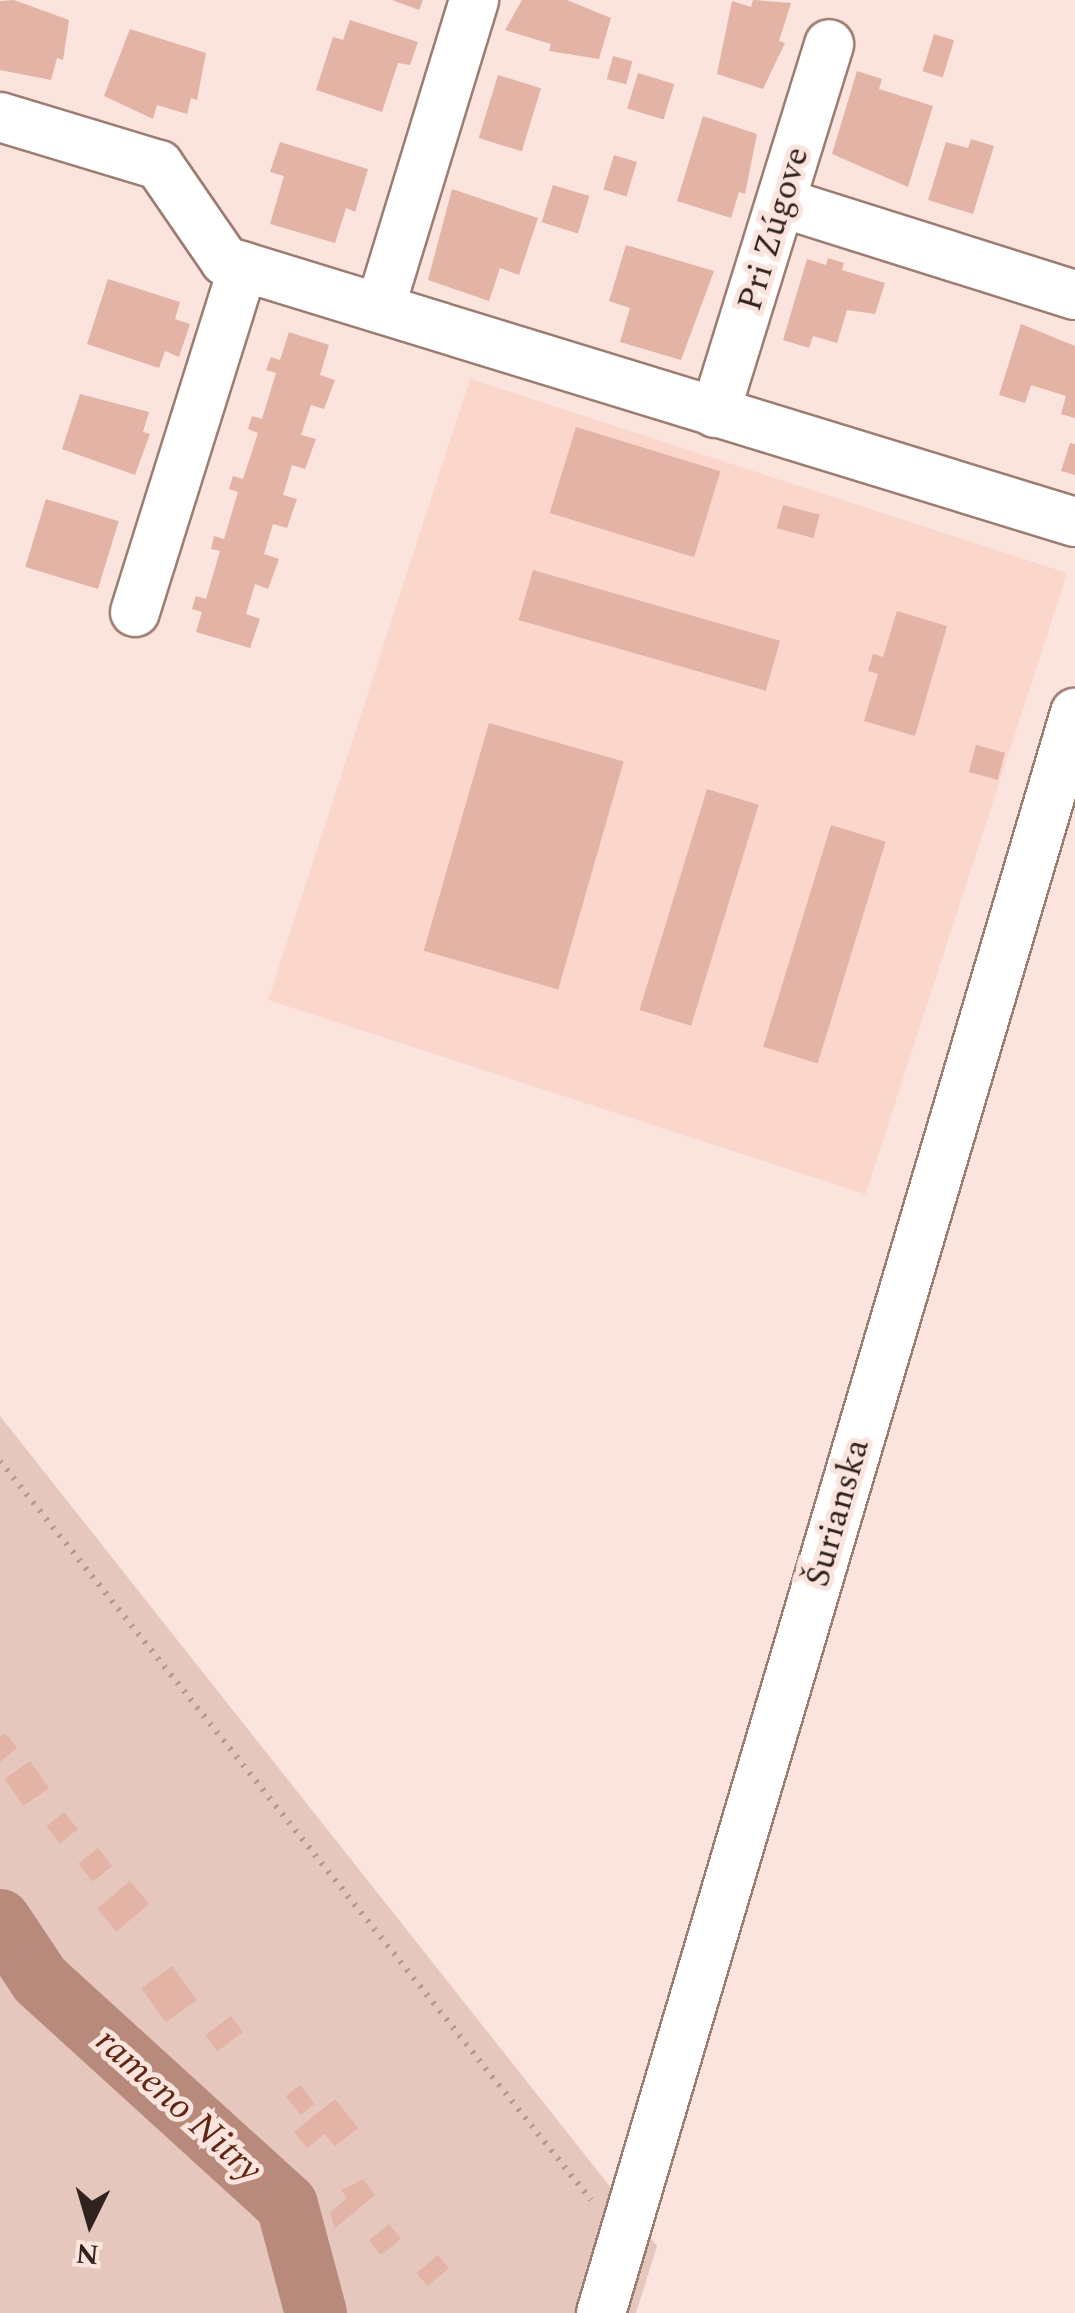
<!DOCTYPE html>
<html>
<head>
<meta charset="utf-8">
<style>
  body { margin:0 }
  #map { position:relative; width:1075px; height:2313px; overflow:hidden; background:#fbe4dd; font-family:Spectral,serif }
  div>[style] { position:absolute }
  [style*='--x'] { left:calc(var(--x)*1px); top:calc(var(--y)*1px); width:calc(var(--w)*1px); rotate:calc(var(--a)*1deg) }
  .built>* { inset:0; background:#fad6cb; transform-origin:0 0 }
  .green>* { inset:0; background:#e6c7bd }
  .river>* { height:62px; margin:-31px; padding:0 31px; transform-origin:31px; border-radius:31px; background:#b78a7c }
  .building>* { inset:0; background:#e3b3a5; transform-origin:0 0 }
  .path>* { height:6px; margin-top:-3px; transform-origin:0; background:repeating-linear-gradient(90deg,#b09c96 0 2.5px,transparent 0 10.5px) }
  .roads { filter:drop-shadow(2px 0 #9d7c72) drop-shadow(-2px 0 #9d7c72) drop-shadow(0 2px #9d7c72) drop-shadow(0 -2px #9d7c72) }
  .minor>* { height:48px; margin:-24px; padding:0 24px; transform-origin:24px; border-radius:24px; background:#fff }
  span { translate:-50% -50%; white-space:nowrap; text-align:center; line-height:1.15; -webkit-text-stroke:10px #fbe4dd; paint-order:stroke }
  .street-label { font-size:35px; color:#30231f }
  .water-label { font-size:38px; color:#612715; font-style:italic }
  .north { position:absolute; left:40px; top:2173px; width:100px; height:100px; -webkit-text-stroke:8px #fbe4dd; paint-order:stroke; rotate:185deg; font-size:28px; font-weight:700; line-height:40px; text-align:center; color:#30231f }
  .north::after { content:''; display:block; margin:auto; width:35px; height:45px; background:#30231f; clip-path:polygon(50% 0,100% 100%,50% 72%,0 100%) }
</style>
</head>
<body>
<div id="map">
  <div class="built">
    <i style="left:470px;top:379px;width:628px;height:653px;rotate:18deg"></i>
  </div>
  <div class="green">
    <i style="clip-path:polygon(0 1416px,657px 2246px,636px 2313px,0 2313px)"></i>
  </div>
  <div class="river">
    <i style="--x:0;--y:1920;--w:72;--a:56.3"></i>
    <i style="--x:40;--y:1980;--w:334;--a:42.3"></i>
    <i style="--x:287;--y:2205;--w:112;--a:75"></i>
  </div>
  <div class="building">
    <i style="clip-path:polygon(14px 0,69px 20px,63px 60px,57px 58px,51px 80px,0 70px,0 1px)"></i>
    <i style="clip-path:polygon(392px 0,423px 0,419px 10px)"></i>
    <i style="clip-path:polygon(522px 0,567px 0,611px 18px,599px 59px,549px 51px,551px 44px,505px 30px)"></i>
    <i style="clip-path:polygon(753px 0,791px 3px,779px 41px,785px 43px,763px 89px,717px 74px,732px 1px,751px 7px)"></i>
    <i style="clip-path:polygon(350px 20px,418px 42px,410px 65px,398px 63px,382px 112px,316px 90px,333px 37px,343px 40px)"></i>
    <i style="clip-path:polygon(130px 29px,206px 53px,197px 100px,191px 98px,187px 114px,157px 105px,153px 119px,104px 96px)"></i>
    <i style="left:934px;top:34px;width:21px;height:39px;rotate:17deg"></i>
    <i style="left:613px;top:56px;width:20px;height:24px;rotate:15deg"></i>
    <i style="clip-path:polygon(857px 71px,882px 79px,879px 89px,933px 106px,908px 187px,832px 154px)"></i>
    <i style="left:638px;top:73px;width:38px;height:37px;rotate:17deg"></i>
    <i style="left:498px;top:75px;width:45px;height:66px;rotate:17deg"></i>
    <i style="clip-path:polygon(703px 116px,757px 134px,745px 194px,739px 192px,731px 218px,677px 201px)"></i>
    <i style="clip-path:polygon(971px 139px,994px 146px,973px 214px,928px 200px,946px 142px,968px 148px)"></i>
    <i style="clip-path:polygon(280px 142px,368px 169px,355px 212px,346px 208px,335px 243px,270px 224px,284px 176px,270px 172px)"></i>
    <i style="left:614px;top:155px;width:24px;height:36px;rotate:17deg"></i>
    <i style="left:553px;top:185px;width:38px;height:39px;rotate:17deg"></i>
    <i style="clip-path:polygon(452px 189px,538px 218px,519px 275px,500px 268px,489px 301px,428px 280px)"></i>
    <i style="clip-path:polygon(626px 245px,714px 271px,681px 360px,620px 342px,630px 308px,609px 301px)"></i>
    <i style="clip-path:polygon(828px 258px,844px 263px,842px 270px,885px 283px,875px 314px,847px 310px,837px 343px,813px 336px,809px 348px,783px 340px,807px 259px,826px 265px)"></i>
    <i style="clip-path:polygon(108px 279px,180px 302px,175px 319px,190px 324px,179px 357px,165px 351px,159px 368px,87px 344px)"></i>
    <i style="clip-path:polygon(1021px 324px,1075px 346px,1075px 418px,1061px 414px,1066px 396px,1031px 385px,1025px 403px,999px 395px)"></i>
    <i style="clip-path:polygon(289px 332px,329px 345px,320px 375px,335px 380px,324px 409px,311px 405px,301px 435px,316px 439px,305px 469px,292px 465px,283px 495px,297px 499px,287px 528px,273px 524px,264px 554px,279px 559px,268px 589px,255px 584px,246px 614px,260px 619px,250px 648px,196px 632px,202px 612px,192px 609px,196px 596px,206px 599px,220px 551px,211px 549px,214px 536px,224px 539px,238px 492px,229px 489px,233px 476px,243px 479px,258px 433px,248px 429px,252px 416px,262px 419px,276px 373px,266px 370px,271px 357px,280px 360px)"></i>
    <i style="clip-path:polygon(80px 394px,149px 412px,143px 432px,150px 434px,135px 475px,62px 449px)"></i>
    <i style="left:576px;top:427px;width:151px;height:90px;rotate:17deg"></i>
    <i style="clip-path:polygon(1070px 443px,1075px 444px,1075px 475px,1061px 471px)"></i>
    <i style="left:46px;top:499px;width:76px;height:71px;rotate:17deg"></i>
    <i style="left:783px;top:505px;width:38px;height:24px;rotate:15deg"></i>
    <i style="left:533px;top:570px;width:257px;height:52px;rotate:16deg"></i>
    <i style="clip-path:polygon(897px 611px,947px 626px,915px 736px,864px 721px,878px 674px,868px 671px,873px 654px,883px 657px)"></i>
    <i style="left:489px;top:723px;width:140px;height:237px;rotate:16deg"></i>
    <i style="left:976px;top:745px;width:30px;height:28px;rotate:15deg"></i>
    <i style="left:707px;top:789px;width:54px;height:231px;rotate:17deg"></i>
    <i style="left:831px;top:825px;width:57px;height:232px;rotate:17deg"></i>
    <i style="clip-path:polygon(5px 1733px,17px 1748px,0 1762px,0 1737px)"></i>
    <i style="left:30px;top:1761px;width:33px;height:31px;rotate:55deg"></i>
    <i style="left:64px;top:1812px;width:22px;height:23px;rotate:51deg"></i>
    <i style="left:98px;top:1848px;width:23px;height:25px;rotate:52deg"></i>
    <i style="left:130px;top:1881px;width:30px;height:43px;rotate:50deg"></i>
    <i style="left:172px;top:1966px;width:42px;height:38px;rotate:54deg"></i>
    <i style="left:231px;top:2016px;width:20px;height:32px;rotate:53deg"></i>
    <i style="left:300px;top:2085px;width:24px;height:18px;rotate:52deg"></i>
    <i style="clip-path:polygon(335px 2099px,358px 2128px,335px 2146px,325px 2134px,307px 2148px,294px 2132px)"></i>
    <i style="clip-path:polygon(363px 2179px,375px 2195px,335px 2228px,330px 2213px,347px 2198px,341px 2190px)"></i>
    <i style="left:389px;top:2224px;width:19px;height:26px;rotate:51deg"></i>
    <i style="left:438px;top:2255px;width:17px;height:28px;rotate:50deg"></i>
  </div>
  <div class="path">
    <i style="--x:0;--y:1461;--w:946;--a:51.35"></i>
  </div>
  <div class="roads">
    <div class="minor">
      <i style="--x:0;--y:117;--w:166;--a:16.8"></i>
      <i style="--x:159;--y:165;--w:116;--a:55.5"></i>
      <i style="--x:225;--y:261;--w:889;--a:17.07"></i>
      <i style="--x:783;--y:203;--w:306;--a:17.5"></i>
      <i style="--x:380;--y:308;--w:322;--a:-73"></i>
      <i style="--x:715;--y:413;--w:386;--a:-72.8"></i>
      <i style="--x:135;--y:612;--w:362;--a:-72.6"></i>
      <i style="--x:601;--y:2313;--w:1669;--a:-73.5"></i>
    </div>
  </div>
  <div class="street-label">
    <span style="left:774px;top:229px;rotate:-73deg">Pri Zúgove</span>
    <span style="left:838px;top:1513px;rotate:-74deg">Šurianska</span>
  </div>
  <div class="water-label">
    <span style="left:178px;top:2106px;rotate:42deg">rameno Nitry</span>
  </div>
  <div class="north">N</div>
</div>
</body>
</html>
